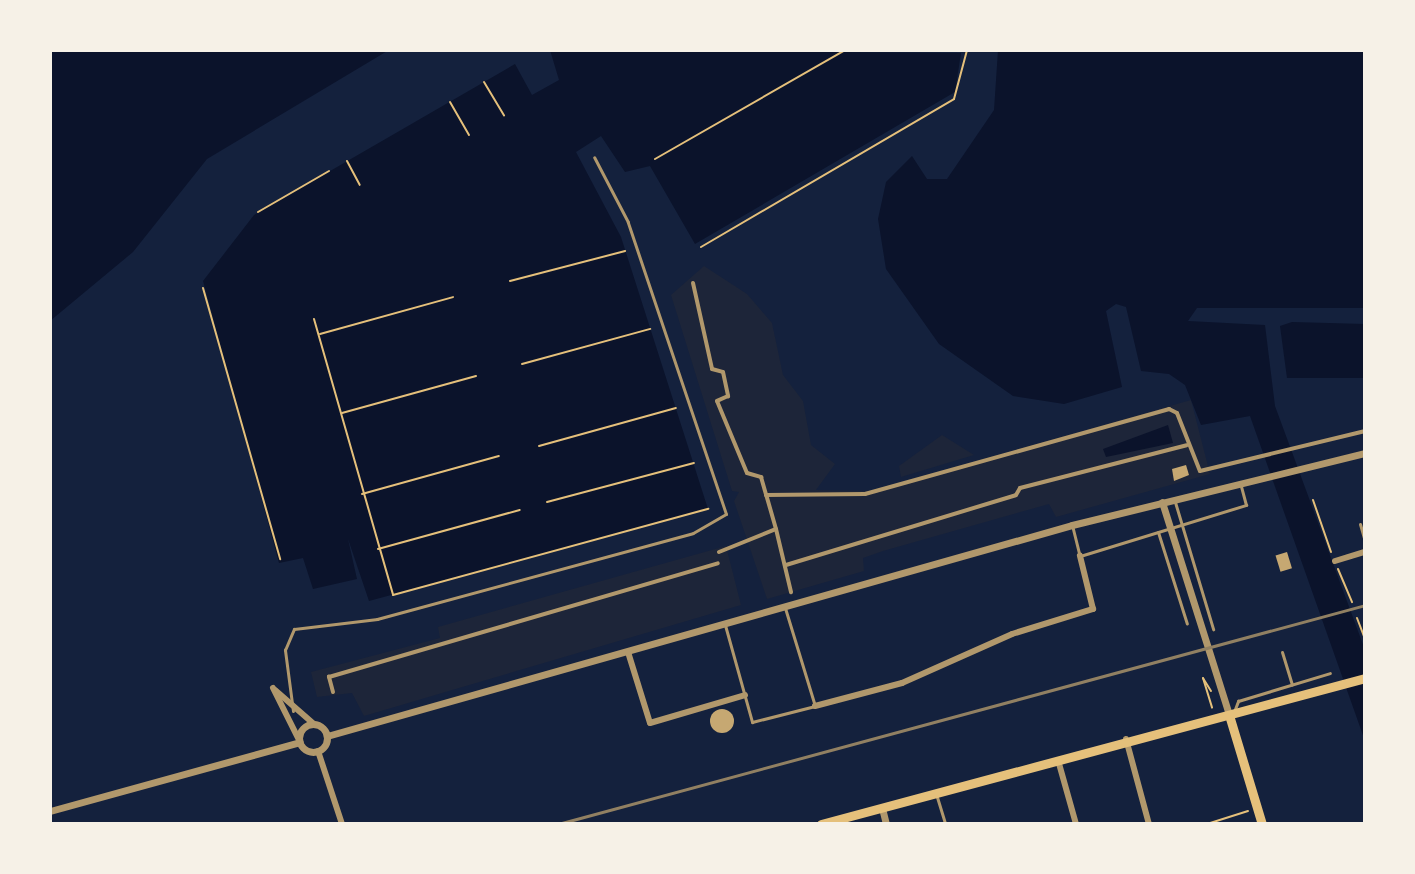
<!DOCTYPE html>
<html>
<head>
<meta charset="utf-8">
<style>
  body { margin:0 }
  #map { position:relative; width:1415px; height:874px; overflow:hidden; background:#14213d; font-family:"Asap Condensed",sans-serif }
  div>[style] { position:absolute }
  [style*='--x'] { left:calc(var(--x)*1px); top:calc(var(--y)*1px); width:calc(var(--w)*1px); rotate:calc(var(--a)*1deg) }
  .green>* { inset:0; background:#1d2539 }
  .water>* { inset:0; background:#0b132b }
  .building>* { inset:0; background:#c6a872; transform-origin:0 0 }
  .round { border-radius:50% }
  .path>* { height:2px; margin:-1px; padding:0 1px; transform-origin:1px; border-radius:1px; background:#e5c07b }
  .service>* { height:3px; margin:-1.5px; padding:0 1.5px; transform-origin:1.5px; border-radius:1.5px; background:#b1986c }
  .pedestrian>* { height:4px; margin:-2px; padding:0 2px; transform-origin:2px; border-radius:2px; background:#b1986c }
  .minor>* { height:6px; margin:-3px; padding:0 3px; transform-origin:3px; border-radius:3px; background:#b1986c }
  .tertiary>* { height:7px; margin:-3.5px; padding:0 3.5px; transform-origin:3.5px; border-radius:3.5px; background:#b1986c }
  .tertiary>.ring { margin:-3.5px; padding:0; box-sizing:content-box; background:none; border:7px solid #b1986c; border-radius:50% }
  .primary>* { height:9px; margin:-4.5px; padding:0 4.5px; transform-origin:4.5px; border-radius:4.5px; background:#e5c07b }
  .rail>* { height:3px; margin:-1.5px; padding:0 1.5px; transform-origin:1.5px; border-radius:1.5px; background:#918062 }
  span { translate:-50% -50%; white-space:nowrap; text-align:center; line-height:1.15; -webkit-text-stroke:8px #f6f1e7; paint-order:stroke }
  .frame { position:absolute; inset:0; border:52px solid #f6f1e7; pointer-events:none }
</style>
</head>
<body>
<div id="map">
  <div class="green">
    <i style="clip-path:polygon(704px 266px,747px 294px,772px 323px,783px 375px,803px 401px,811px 445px,835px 464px,816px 490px,871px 491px,1191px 400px,1210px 474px,1056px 517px,1049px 504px,883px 551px,863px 558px,864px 571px,767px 599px,734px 501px,739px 492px,732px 491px,671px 295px)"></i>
    <i style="clip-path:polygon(942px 435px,974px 455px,901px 477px,899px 466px)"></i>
    <i style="clip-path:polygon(726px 546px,741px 605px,364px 716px,352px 693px,317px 697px,311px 672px,440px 638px,438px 627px)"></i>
  </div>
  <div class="water">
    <i style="clip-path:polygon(50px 50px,389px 50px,207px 159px,133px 252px,50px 321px)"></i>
    <i style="clip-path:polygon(550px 50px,961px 53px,955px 92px,695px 244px,650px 166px,625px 172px,601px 136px,576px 152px,621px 237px,708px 509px,369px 601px,348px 539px,357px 579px,313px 589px,303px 558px,279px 563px,203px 281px,254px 215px,515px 64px,532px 95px,559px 80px)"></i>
    <i style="clip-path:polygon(998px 50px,1365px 50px,1365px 308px,1197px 308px,1188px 321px,1265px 325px,1275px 406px,1365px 650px,1365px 741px,1250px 416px,1201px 425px,1185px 385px,1169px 374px,1141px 371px,1126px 307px,1116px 304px,1106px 311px,1122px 387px,1064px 404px,1013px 396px,939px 344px,886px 269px,878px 219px,886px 182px,912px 156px,927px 179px,947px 179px,994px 110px)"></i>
    <i style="clip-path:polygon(1292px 322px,1365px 324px,1365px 378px,1287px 378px,1280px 326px)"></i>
    <i style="clip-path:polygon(1168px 425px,1173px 443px,1106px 457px,1103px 449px)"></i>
  </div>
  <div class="building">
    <i style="clip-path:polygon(1186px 465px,1189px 475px,1174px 481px,1172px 469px)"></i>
    <i style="left:1287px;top:552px;width:17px;height:12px;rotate:73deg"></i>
    <i class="round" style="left:710px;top:709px;width:24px;height:24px"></i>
  </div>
  <div class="path">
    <i style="--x:484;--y:82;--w:39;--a:59"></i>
    <i style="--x:450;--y:102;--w:38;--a:60"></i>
    <i style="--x:655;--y:159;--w:219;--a:-29.8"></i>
    <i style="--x:347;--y:161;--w:27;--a:62"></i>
    <i style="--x:258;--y:212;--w:82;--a:-30"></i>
    <i style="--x:701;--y:247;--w:293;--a:-30.3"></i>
    <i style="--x:954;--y:99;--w:51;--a:-75.1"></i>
    <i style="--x:510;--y:281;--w:119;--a:-14.6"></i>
    <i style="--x:203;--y:288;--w:282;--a:74.1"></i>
    <i style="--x:314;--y:319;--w:287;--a:74"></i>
    <i style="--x:393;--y:595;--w:327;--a:-15.3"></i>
    <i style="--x:320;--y:334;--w:138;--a:-15.5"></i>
    <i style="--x:522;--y:364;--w:133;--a:-15.3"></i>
    <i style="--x:342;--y:413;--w:139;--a:-15.4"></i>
    <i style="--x:539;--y:446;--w:142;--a:-15.5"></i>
    <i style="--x:362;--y:494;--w:142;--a:-15.5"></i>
    <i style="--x:1313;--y:500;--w:55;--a:70.9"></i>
    <i style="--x:547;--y:502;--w:152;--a:-14.9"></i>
    <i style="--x:378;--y:549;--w:147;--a:-15.4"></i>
    <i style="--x:1338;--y:569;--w:36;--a:67"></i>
    <i style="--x:1357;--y:618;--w:22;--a:69"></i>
    <i style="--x:1211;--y:691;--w:15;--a:-122"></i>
    <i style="--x:1203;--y:678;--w:31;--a:73"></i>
    <i style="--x:1207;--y:824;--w:43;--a:-17.6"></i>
  </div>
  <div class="service">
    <i style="--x:1175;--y:502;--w:133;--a:73.3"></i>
    <i style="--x:1360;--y:524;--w:19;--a:74"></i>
    <i style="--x:1072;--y:525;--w:32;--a:76"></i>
    <i style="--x:1080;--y:556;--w:174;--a:-17.1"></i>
    <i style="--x:1246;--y:505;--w:20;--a:-105"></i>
    <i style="--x:1158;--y:532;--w:96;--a:72.5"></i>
    <i style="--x:725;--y:625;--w:101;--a:74.4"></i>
    <i style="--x:752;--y:722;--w:65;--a:-14.3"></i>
    <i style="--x:815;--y:706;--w:102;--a:-107"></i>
    <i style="--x:1282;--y:652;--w:34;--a:73"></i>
    <i style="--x:1235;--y:709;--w:9;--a:-69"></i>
    <i style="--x:1238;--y:701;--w:96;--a:-16.9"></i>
    <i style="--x:293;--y:711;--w:62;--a:-97.5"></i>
    <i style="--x:285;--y:650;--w:23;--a:-67"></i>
    <i style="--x:294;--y:629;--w:84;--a:-6.9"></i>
    <i style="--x:377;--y:619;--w:327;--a:-15.2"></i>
    <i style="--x:693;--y:533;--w:38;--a:-30"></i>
    <i style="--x:726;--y:514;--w:308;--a:-108.6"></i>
    <i style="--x:628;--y:222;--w:73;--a:-117.6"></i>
    <i style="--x:937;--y:797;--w:28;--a:73"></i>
  </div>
  <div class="pedestrian">
    <i style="--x:693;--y:283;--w:88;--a:77.5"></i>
    <i style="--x:712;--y:369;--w:11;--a:15"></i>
    <i style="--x:723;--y:372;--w:25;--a:78"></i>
    <i style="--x:728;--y:396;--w:12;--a:156"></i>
    <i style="--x:717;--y:401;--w:78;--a:67.4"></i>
    <i style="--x:747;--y:473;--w:15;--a:16"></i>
    <i style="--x:761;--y:477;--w:19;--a:74"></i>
    <i style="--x:776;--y:529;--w:65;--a:76.6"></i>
    <i style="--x:719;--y:552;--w:61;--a:-22"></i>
    <i style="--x:776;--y:529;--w:35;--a:-106"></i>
    <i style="--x:766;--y:495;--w:99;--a:-0.6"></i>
    <i style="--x:865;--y:494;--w:316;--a:-15.6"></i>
    <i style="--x:1169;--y:409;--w:9;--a:27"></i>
    <i style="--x:1177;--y:413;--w:62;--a:68.4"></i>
    <i style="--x:1200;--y:471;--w:170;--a:-13.6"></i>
    <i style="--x:786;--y:565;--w:240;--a:-16.9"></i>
    <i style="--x:1016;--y:495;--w:8;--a:-60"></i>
    <i style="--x:1020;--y:488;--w:172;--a:-14.4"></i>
    <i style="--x:333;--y:692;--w:16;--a:-105"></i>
    <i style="--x:329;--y:677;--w:405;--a:-16.3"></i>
  </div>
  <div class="minor">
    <i style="--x:1335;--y:561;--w:31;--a:-17"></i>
    <i style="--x:628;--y:652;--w:74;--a:72.8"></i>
    <i style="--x:650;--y:723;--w:99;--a:-16.4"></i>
    <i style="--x:273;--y:688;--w:60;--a:63.4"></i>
    <i style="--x:275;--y:690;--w:52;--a:41.1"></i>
    <i style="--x:815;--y:706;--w:90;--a:-14.8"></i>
    <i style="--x:902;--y:683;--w:120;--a:-24"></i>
    <i style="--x:1012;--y:634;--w:85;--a:-17.2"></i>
    <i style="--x:1093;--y:609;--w:55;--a:-103.8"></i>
    <i style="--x:1126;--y:739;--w:88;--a:74.9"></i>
    <i style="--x:318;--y:751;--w:77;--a:71.8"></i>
    <i style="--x:1058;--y:760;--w:66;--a:74.3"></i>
  </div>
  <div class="tertiary">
    <i style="--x:1162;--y:502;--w:223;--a:72.5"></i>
    <i class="ring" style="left:299px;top:724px;width:21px;height:21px"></i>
    <i style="--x:327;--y:736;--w:774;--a:-15.81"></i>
    <i style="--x:1072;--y:525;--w:302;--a:-13.8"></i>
    <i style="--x:882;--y:808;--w:16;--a:76"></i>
    <i style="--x:50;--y:811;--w:259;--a:-15.4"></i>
  </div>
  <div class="primary">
    <i style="--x:1229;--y:715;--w:114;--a:73.2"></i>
    <i style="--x:821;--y:824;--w:563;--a:-15.02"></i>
  </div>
  <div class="rail">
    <i style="--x:558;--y:824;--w:836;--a:-15.18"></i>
  </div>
  <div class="frame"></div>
</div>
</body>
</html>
